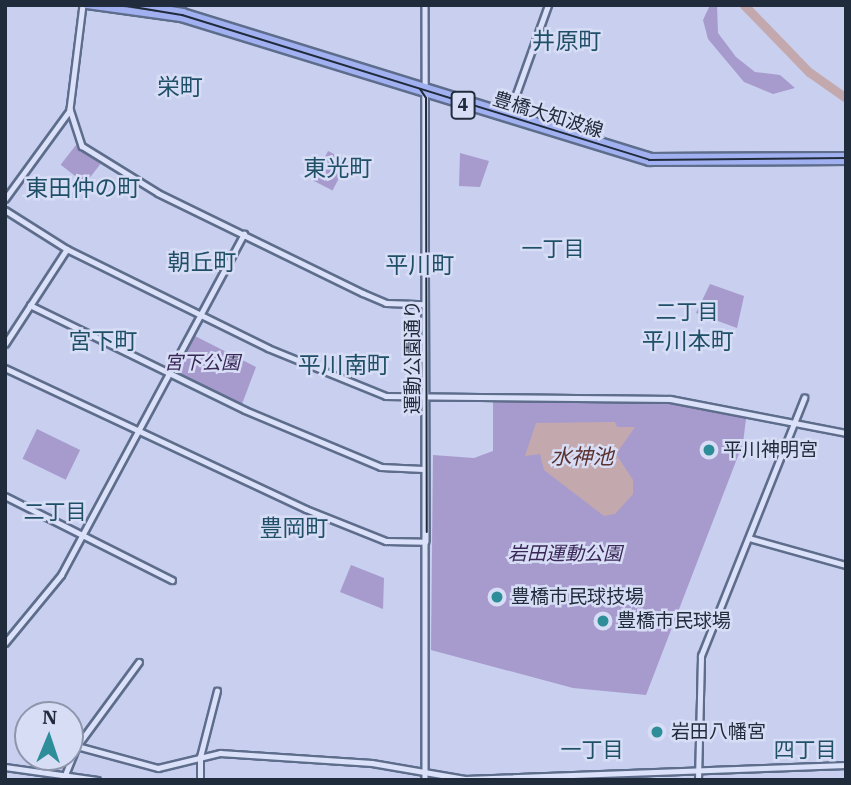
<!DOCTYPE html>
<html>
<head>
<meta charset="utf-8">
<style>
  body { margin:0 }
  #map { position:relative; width:851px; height:785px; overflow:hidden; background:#c8cfef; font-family:"IBM Plex Serif","Noto Sans JP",serif }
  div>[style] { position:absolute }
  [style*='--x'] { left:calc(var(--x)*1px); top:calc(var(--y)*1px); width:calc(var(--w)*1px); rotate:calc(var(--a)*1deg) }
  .green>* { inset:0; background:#a79bcd; transform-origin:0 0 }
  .water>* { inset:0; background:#c3a9ad }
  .river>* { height:9px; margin:-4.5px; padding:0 4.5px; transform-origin:4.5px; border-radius:4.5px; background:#c3a9ad }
  .roads { filter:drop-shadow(2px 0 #5d6d8b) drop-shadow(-2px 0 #5d6d8b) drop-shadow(0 2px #5d6d8b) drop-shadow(0 -2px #5d6d8b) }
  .tertiary>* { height:4.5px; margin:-2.25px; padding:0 2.25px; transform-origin:2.25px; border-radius:2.25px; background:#dbe1f9 }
  .primary>* { height:6px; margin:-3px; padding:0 3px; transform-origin:3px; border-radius:3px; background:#a1b0f0 }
  .tram>* { height:2px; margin:-1px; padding:0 1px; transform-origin:1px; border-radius:1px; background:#202b3b }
  .dots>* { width:19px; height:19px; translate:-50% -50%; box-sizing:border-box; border:4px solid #d8ddf6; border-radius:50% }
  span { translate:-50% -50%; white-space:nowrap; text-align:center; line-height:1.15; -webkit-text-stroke:5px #d8ddf6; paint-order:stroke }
  .shield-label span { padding:2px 5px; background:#d8ddf6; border:2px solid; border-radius:5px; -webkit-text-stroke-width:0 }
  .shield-label { font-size:18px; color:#202b3b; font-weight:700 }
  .street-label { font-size:19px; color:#202b3b }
  .park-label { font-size:19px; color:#392757; font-style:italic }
  .poi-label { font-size:19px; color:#202b3b }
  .left { translate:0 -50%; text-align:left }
  .neighbourhood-label { font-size:21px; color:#205068 }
  .water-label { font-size:21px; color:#5b3230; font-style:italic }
  .quarter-label { font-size:23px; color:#205068 }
  .frame { position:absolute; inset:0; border:7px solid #202b3b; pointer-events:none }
  .north { position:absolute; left:14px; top:701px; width:70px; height:70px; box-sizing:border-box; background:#d8ddf6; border:2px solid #8e96ab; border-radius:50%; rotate:2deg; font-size:19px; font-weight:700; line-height:28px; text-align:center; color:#202b3b }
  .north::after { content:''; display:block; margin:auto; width:24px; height:32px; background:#2d8e9a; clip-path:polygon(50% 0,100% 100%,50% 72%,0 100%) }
</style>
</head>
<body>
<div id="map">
  <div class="green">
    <i style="clip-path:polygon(710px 5px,717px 5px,718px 33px,736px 57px,755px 72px,780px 75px,795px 88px,773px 94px,744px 82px,708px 39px,703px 20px)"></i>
    <i style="left:76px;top:145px;width:31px;height:25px;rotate:38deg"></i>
    <i style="left:328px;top:151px;width:22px;height:33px;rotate:27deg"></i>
    <i style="clip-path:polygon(460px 153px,489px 161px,480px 187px,459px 186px)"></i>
    <i style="clip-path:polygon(710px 284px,744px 296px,737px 328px,696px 313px)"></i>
    <i style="clip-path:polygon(193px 335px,256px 367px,242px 404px,172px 372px)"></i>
    <i style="clip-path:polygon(493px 397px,670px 399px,747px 411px,743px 443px,646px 695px,573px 688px,431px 650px,433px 455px,474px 458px,493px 451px)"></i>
    <i style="left:37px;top:429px;width:48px;height:33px;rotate:26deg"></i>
    <i style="clip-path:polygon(351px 565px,384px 578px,383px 609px,340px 592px)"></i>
  </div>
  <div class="water">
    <i style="clip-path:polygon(615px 422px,617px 427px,635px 427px,616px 454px,633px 480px,633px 494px,615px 514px,604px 516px,544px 470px,540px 454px,525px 456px,536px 423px)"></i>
  </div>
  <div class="river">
    <i style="--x:744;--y:5;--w:93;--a:45.9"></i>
    <i style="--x:809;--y:72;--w:45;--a:35.1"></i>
  </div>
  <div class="roads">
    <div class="tertiary">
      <i style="--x:83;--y:5;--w:105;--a:97.1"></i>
      <i style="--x:70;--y:109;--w:39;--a:72"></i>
      <i style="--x:82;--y:146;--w:89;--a:31.7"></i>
      <i style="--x:158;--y:193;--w:228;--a:26"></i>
      <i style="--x:363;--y:293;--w:25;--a:23"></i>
      <i style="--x:386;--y:303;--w:38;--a:2"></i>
      <i style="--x:425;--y:5;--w:536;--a:89.89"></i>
      <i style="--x:425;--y:92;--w:688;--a:90"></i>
      <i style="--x:509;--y:114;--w:116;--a:-70.3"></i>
      <i style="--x:5;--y:199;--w:110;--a:-53.9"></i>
      <i style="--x:5;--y:210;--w:73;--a:32.2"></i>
      <i style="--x:67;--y:249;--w:224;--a:26.2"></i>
      <i style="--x:268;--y:348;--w:127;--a:22.1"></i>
      <i style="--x:386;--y:396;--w:284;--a:0.6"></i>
      <i style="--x:670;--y:399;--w:179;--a:10.9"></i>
      <i style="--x:30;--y:305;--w:239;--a:26"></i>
      <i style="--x:245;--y:410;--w:147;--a:22.7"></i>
      <i style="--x:381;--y:467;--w:42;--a:2.7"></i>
      <i style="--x:5;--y:344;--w:113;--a:-56.9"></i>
      <i style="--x:5;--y:368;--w:332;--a:25.1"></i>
      <i style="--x:306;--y:509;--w:86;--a:21.8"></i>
      <i style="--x:386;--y:541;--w:39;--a:1"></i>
      <i style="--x:5;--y:496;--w:187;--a:26.7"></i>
      <i style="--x:749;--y:538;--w:101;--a:15.6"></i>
      <i style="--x:5;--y:643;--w:88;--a:-50.5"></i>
      <i style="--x:61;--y:575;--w:387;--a:-61.8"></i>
      <i style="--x:77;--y:746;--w:84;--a:15.2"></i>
      <i style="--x:158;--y:768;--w:64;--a:-13.6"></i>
      <i style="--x:220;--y:753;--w:152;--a:3.8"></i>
      <i style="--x:372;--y:763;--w:94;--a:9.8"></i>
      <i style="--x:465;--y:779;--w:381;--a:-2.1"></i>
      <i style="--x:5;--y:767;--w:93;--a:8"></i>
      <i style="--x:63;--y:780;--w:37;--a:-68"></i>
      <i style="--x:77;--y:746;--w:104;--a:-53.6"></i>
      <i style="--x:200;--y:780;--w:23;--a:-90"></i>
      <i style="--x:200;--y:757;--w:68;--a:-75.6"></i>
      <i style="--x:698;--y:780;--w:124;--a:-88.6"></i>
      <i style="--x:701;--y:656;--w:278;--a:-68.2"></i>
    </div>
    <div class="primary">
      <i style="--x:86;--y:5;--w:96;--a:7.8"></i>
      <i style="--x:181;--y:18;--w:490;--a:17.1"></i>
      <i style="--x:649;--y:162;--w:197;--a:-0.3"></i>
      <i style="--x:139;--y:5;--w:45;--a:9"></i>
      <i style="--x:183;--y:12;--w:489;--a:17.2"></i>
      <i style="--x:650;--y:157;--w:196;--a:-0.3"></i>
    </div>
  </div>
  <div class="tram">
    <i style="--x:121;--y:5;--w:62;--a:9.3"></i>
    <i style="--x:182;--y:15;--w:489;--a:17.2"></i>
    <i style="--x:649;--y:160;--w:197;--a:-0.6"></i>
    <i style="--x:420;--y:89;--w:11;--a:56"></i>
    <i style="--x:426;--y:98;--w:434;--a:89.9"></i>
  </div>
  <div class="dots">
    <i style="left:709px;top:450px;background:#2d8e9a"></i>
    <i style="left:497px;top:597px;background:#2d8e9a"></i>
    <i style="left:603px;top:621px;background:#2d8e9a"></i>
    <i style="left:657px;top:732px;background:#2d8e9a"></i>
  </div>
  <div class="shield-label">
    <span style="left:463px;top:105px">4</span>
  </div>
  <div class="street-label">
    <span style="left:548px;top:115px;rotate:17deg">豊橋大知波線</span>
    <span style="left:413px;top:357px;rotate:-90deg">運動公園通り</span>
  </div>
  <div class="park-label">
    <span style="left:202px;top:363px">宮下公園</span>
    <span style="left:565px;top:554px">岩田運動公園</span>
  </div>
  <div class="poi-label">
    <span class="left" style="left:723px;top:450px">平川神明宮</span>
    <span class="left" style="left:511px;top:597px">豊橋市民球技場</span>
    <span class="left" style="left:617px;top:621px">豊橋市民球場</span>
    <span class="left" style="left:671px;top:732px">岩田八幡宮</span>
  </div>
  <div class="neighbourhood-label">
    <span style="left:553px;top:248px">一丁目</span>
    <span style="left:687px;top:311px">二丁目</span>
    <span style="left:55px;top:511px">二丁目</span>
    <span style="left:592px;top:749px">一丁目</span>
    <span style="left:805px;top:749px">四丁目</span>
  </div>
  <div class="water-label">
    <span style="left:582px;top:456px">水神池</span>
  </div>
  <div class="quarter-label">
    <span style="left:567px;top:40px">井原町</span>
    <span style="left:180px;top:86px">栄町</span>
    <span style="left:338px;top:167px">東光町</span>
    <span style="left:83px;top:187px">東田仲の町</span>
    <span style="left:202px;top:261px">朝丘町</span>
    <span style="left:420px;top:264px">平川町</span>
    <span style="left:103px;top:340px">宮下町</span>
    <span style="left:688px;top:340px">平川本町</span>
    <span style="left:344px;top:364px">平川南町</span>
    <span style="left:294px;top:527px">豊岡町</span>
  </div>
  <div class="frame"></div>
  <div class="north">N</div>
</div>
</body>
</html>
